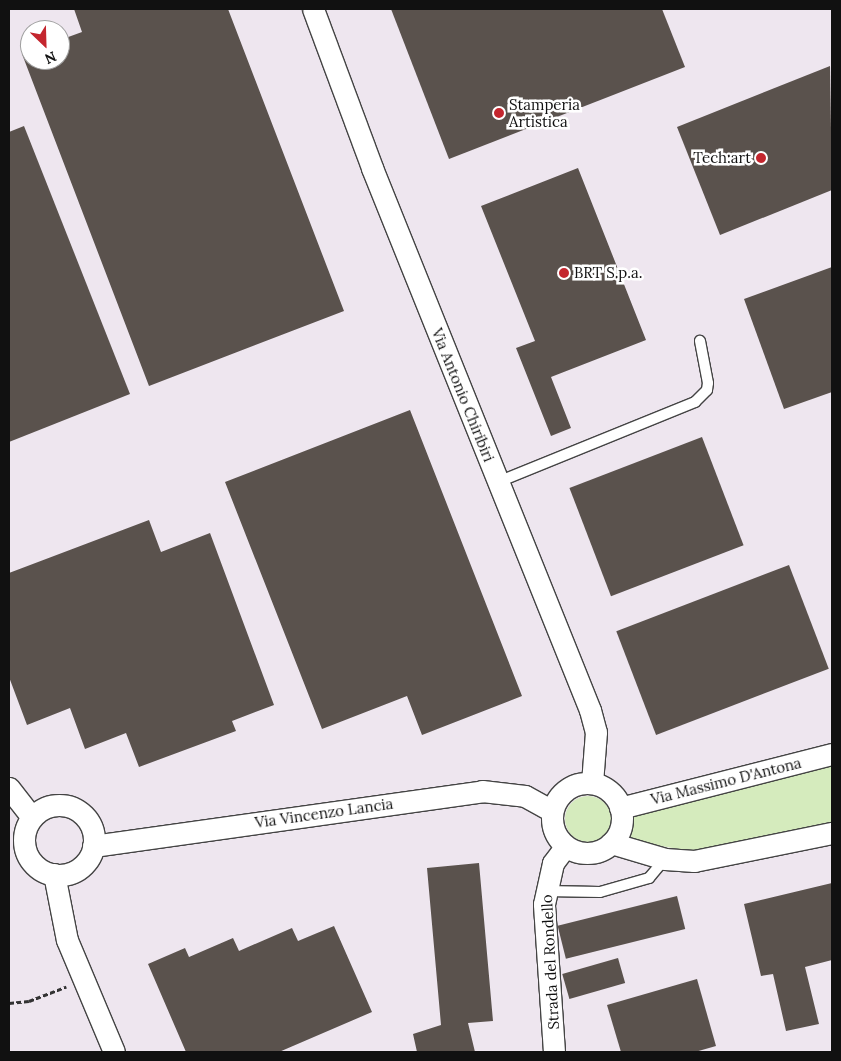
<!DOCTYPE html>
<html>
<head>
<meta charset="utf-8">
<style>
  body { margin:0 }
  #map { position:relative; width:841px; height:1061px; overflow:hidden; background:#fffdf5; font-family:Lora,serif }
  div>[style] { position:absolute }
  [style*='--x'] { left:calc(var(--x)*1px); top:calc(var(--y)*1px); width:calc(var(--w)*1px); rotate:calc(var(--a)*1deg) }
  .industrial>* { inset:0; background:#eee6ef }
  .green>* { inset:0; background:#d5ebbd }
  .round { border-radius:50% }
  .building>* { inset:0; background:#5a524d; transform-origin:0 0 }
  .path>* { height:3px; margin-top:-1.5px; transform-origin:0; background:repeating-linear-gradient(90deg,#333 0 5px,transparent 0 7.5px) }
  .roads { filter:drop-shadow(1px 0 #444) drop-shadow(-1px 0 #444) drop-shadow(0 1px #444) drop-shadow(0 -1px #444) }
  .service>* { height:10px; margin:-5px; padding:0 5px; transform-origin:5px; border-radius:5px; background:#fff }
  .minor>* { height:21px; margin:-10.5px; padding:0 10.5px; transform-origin:10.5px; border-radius:10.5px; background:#fff }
  .minor>.ring { margin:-10.5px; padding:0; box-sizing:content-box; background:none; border:21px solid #fff; border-radius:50% }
  .dots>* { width:14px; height:14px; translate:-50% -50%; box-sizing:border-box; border:2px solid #fff; border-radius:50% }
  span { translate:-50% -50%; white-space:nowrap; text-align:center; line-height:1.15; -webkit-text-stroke:5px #fff; paint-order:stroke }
  .poi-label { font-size:15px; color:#111 }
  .left { translate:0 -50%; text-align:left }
  .right { translate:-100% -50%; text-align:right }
  .street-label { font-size:15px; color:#111 }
  .frame { position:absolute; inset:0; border:10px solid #111; pointer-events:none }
  .north { position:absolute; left:20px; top:20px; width:50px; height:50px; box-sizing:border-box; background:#fff; border:1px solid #a0a0a0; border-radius:50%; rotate:156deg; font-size:14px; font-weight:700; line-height:20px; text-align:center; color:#111 }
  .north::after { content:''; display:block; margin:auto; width:18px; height:22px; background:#c4262e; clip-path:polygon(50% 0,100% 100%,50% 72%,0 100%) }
</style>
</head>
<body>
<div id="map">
  <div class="industrial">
    <i style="clip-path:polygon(evenodd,9px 9px,832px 9px,832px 1052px,9px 1052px,9px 9px,30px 30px,60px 30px,60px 60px,30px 60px,30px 30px)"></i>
  </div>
  <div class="green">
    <i style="clip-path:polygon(832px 764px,832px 824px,731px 849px,684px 850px,633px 841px,627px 830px,632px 815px)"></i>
    <i class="round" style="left:565px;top:796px;width:46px;height:46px"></i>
  </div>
  <div class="building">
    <i style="clip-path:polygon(74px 9px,228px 9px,344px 311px,149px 386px,22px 54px,30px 51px,30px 60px,60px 60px,60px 40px,82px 32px)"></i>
    <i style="clip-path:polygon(391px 9px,662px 9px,685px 67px,449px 159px)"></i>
    <i style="clip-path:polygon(830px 66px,832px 190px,720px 235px,677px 127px)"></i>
    <i style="clip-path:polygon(24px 126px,130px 394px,9px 442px,9px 132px)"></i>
    <i style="clip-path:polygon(578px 168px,646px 340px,551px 377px,571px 428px,551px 436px,516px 348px,535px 341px,481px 206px)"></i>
    <i style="clip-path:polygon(832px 267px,832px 392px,784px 409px,744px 299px)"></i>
    <i style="clip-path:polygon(410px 410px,522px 696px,422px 735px,407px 696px,322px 729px,225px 482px)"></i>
    <i style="left:702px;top:437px;width:116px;height:142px;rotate:69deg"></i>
    <i style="clip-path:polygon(149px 520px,161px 552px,210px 533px,274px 705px,232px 721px,236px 731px,139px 767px,126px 733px,85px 749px,70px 708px,27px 725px,9px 677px,9px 573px)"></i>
    <i style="left:789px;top:565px;width:111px;height:185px;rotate:69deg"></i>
    <i style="clip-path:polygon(479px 863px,493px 1021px,468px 1023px,475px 1052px,417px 1052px,413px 1034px,441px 1025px,427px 868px)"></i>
    <i style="clip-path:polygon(832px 883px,832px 960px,805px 967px,819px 1024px,786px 1031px,773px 974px,761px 976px,744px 904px)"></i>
    <i style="left:677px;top:896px;width:34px;height:123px;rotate:76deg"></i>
    <i style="clip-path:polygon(334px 926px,372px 1012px,279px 1052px,186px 1052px,148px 964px,185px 948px,189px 957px,233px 938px,239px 951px,292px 928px,298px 941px)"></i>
    <i style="left:618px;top:958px;width:26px;height:58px;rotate:74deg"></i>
    <i style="clip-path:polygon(697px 979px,716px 1046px,695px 1052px,621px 1052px,607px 1005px)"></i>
  </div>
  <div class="path">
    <i style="--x:9;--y:1003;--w:20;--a:-6"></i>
    <i style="--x:29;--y:1001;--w:40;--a:-21"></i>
  </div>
  <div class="roads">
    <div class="service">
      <i style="--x:498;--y:482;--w:213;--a:-22.1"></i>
      <i style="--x:695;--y:402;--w:17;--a:-45"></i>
      <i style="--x:707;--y:390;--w:7;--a:-82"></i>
      <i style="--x:708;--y:383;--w:43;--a:-100.8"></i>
      <i style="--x:545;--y:891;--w:55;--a:1"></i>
      <i style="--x:600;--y:892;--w:51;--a:-15.9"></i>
      <i style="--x:649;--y:878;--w:25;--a:-50"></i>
    </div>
    <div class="minor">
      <i style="--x:313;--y:9;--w:170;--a:69.6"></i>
      <i style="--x:372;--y:168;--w:584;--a:68.09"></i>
      <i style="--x:590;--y:710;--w:23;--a:75"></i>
      <i style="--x:596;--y:732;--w:51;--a:94.5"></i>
      <i class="ring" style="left:552px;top:783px;width:49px;height:49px"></i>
      <i style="--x:9;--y:788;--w:37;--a:52"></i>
      <i class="ring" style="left:24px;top:805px;width:49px;height:49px"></i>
      <i style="--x:620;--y:808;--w:219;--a:-14.3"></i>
      <i style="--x:611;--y:843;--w:56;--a:16.5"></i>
      <i style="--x:665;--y:859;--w:29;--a:4"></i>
      <i style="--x:694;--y:861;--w:141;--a:-11.5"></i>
      <i style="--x:93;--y:846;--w:393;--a:-8"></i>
      <i style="--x:482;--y:791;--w:43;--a:6.6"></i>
      <i style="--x:525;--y:796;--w:31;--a:29"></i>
      <i style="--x:54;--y:874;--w:67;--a:78.9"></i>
      <i style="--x:67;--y:940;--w:121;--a:67.2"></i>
      <i style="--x:554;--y:1052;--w:148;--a:-93.9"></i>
      <i style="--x:544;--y:904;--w:42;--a:-77.6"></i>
      <i style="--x:553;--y:863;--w:21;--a:-53"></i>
    </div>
  </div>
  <div class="dots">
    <i style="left:499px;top:113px;background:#c4262e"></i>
    <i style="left:761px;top:158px;background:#c4262e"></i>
    <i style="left:564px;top:273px;background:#c4262e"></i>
  </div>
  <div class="poi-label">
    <span class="left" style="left:509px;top:113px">Stamperia<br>Artistica</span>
    <span class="right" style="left:751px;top:158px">Tech:art</span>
    <span class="left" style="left:574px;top:273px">BRT S.p.a.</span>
  </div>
  <div class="street-label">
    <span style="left:463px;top:395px;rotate:68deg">Via Antonio Chiribiri</span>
    <span style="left:726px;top:781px;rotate:-14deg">Via Massimo D'Antona</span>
    <span style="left:324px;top:813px;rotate:-8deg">Via Vincenzo Lancia</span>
    <span style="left:550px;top:962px;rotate:-93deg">Strada del Rondello</span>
  </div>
  <div class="frame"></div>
  <div class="north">N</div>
</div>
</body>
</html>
